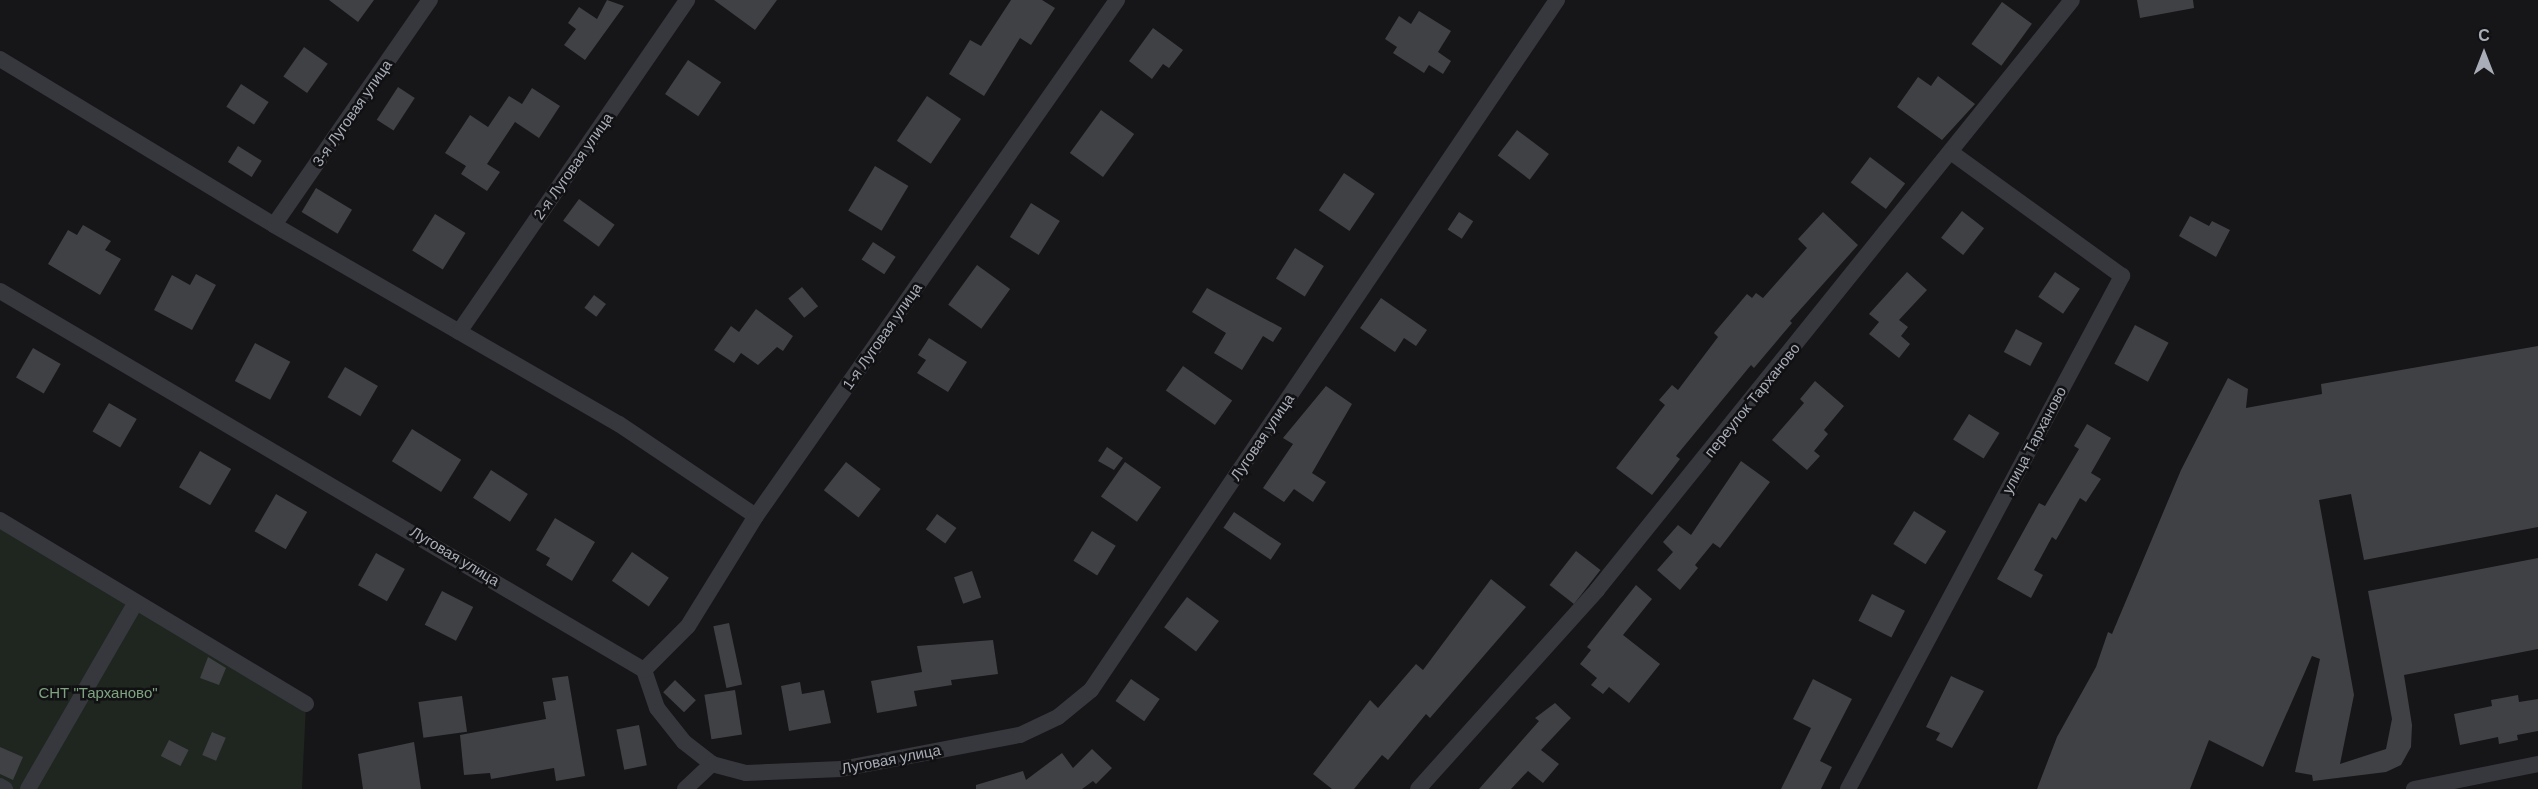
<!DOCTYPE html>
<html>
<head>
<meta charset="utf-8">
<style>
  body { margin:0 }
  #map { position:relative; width:2538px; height:789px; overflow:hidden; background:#161618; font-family:Arial,sans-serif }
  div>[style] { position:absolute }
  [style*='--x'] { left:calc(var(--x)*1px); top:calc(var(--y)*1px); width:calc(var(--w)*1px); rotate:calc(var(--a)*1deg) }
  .green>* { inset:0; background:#1e261f }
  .building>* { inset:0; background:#404145; transform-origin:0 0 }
  .minor>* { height:16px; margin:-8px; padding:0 8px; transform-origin:8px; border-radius:8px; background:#37383d }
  span { translate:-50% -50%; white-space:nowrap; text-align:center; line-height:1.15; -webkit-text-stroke:5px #111113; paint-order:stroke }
  .street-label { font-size:15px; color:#a8adb8 }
  .park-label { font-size:15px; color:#7fa381 }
  .north { position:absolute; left:2454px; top:24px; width:60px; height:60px; -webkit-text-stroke:4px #111113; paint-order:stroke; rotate:0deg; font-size:16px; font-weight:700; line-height:24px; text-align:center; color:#a8adb8 }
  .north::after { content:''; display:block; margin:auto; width:21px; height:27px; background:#a8adb8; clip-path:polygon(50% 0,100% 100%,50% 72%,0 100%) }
</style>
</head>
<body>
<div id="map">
  <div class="green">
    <i style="clip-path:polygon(0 526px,306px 704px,302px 789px,0 789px)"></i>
  </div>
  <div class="building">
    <i style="clip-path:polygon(329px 0,374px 0,358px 22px)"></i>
    <i style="clip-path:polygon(607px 0,624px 6px,585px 60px,564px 45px,576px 29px,568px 23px,579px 7px,597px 19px)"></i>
    <i style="clip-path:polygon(714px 0,777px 0,755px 30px)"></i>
    <i style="clip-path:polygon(1011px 0,1042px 0,1055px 8px,1031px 45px,1020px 38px,984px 96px,949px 74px,970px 40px,981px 46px)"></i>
    <i style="clip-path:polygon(2137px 0,2193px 0,2194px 8px,2140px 18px)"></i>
    <i style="left:2002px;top:2px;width:37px;height:52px;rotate:36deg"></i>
    <i style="clip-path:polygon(1419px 11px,1451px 31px,1438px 52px,1451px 61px,1443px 74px,1429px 65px,1424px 73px,1393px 53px,1397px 47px,1385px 39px,1399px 16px,1411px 24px)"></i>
    <i style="clip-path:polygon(1153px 28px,1183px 50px,1169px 68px,1163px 64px,1152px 79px,1129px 61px)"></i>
    <i style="left:304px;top:47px;width:29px;height:36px;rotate:35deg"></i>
    <i style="left:688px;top:60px;width:40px;height:41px;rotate:34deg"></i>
    <i style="clip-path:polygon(1938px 76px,1975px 104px,1942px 140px,1897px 107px,1918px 77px,1931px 86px)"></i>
    <i style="left:241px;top:84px;width:33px;height:27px;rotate:33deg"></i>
    <i style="left:398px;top:87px;width:20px;height:39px;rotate:33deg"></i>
    <i style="clip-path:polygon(532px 88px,560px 106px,539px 138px,515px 122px,487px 164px,500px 172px,487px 191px,461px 174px,466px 166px,445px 153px,470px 115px,488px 127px,509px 96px,522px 104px)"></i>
    <i style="left:927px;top:96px;width:41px;height:54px;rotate:34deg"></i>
    <i style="left:1101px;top:110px;width:41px;height:53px;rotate:36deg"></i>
    <i style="left:1517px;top:130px;width:40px;height:32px;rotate:37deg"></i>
    <i style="left:238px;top:146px;width:28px;height:19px;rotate:32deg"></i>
    <i style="left:1870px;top:157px;width:44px;height:32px;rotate:37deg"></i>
    <i style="left:875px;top:166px;width:39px;height:52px;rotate:31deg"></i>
    <i style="left:1344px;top:173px;width:37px;height:45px;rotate:34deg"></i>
    <i style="left:316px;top:188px;width:42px;height:28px;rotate:31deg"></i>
    <i style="left:579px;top:199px;width:44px;height:27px;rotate:36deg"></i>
    <i style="left:1031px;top:203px;width:34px;height:40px;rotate:32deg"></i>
    <i style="left:1962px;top:211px;width:28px;height:34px;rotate:38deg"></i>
    <i style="left:1459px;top:212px;width:17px;height:21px;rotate:33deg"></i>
    <i style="clip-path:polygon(1823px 212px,1858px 245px,1790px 321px,1792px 323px,1754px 368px,1751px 365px,1676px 456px,1680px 459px,1652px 495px,1616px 468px,1665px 405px,1659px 400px,1672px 385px,1678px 390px,1718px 337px,1714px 333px,1747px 294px,1752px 298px,1756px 293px,1763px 298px,1807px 248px,1798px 239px)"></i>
    <i style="left:435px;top:214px;width:36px;height:43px;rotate:32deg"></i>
    <i style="clip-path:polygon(2190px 216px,2209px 226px,2212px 221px,2230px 230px,2216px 257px,2179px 236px)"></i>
    <i style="clip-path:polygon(83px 225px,111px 241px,105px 250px,121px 259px,100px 295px,48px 264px,68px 230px,77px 235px)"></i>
    <i style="left:873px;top:242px;width:27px;height:21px;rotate:33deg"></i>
    <i style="left:1295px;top:248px;width:34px;height:36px;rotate:32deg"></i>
    <i style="left:977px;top:265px;width:41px;height:49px;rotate:36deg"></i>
    <i style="clip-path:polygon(1907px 272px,1927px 290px,1899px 320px,1908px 327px,1901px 336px,1910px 344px,1899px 358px,1869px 334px,1879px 322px,1869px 314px)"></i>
    <i style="left:2055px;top:272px;width:30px;height:30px;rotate:34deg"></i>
    <i style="clip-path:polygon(196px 274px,216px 285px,192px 330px,154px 310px,172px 275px,190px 285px)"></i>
    <i style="left:802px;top:287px;width:25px;height:18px;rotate:50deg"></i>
    <i style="clip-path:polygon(1207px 288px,1282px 328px,1273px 342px,1263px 336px,1242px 370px,1214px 353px,1226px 333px,1192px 312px)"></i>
    <i style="left:594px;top:295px;width:15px;height:16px;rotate:37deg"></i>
    <i style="clip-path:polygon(1381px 298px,1427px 330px,1416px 346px,1404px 338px,1395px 352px,1360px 328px)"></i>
    <i style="clip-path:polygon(756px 309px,793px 336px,783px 351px,777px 347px,758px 365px,741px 353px,734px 363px,714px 350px,731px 326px,739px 332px)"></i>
    <i style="left:2135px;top:325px;width:38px;height:44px;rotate:28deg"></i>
    <i style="left:2016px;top:329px;width:30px;height:26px;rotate:28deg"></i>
    <i style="clip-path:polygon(929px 338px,967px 362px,948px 392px,917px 373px,926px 360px,918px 355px)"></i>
    <i style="left:255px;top:343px;width:40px;height:43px;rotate:28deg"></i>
    <i style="clip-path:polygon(2538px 346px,2538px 527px,2364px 560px,2351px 494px,2319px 500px,2354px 695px,2340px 764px,2386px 749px,2392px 719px,2368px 591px,2538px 558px,2538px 649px,2404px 675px,2412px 725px,2411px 747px,2401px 765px,2386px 772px,2313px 781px,2312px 775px,2295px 772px,2320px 659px,2312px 656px,2263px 767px,2209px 740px,2190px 789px,2037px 789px,2057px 737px,2096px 667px,2108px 632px,2112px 634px,2181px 470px,2228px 378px,2248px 389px,2246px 408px,2322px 394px,2321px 384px)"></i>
    <i style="left:33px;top:348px;width:32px;height:34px;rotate:30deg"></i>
    <i style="left:1183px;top:366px;width:60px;height:30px;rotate:35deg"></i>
    <i style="left:345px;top:367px;width:38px;height:35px;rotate:30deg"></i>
    <i style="clip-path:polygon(1815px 381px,1844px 406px,1824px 430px,1828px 434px,1814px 451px,1820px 456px,1807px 470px,1772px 440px,1804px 403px,1800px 399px)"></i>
    <i style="clip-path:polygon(1326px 386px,1352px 404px,1312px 473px,1326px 482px,1313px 502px,1294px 489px,1284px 502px,1263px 488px,1293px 444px,1283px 438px)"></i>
    <i style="left:109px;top:403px;width:32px;height:33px;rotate:30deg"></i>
    <i style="left:1969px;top:414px;width:36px;height:30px;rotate:32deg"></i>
    <i style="clip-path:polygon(2087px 424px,2111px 438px,2091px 473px,2101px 479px,2086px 502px,2080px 498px,2056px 540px,2052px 537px,2034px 570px,2043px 575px,2031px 598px,1997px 579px,2039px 503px,2045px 506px,2079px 449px,2074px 446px)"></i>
    <i style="left:412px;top:429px;width:58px;height:38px;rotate:32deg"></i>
    <i style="clip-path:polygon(1107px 447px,1123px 458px,1114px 470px,1098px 461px)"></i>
    <i style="left:200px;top:451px;width:36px;height:42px;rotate:30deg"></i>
    <i style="clip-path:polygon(1741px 461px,1770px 482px,1720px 548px,1713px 543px,1695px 565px,1698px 568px,1680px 590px,1657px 570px,1673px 552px,1663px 542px,1678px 525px,1691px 535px)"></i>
    <i style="left:846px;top:462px;width:44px;height:36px;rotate:38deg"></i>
    <i style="left:1125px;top:462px;width:44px;height:42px;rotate:35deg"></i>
    <i style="left:491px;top:470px;width:44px;height:33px;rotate:33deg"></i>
    <i style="left:276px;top:494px;width:36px;height:43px;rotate:30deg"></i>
    <i style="left:1914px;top:511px;width:38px;height:39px;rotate:32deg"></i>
    <i style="left:1234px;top:512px;width:57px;height:19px;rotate:34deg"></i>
    <i style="left:937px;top:514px;width:24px;height:19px;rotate:36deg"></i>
    <i style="clip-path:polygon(555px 518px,595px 542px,572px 581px,546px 565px,550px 558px,536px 550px)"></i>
    <i style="left:1092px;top:531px;width:28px;height:35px;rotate:32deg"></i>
    <i style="left:1576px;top:551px;width:31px;height:43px;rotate:38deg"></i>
    <i style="left:632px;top:552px;width:45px;height:35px;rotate:35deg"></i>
    <i style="left:376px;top:553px;width:33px;height:37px;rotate:29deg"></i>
    <i style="left:972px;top:571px;width:28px;height:19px;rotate:71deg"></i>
    <i style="clip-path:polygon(1491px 579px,1526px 607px,1430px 718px,1426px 714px,1388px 760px,1382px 755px,1354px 789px,1332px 789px,1313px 774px,1370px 700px,1378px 708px,1416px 664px,1423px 670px)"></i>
    <i style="clip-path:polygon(1636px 585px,1652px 599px,1623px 635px,1660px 664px,1629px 703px,1609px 687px,1603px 694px,1591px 685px,1597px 678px,1580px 664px,1591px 650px,1587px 647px)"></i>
    <i style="left:442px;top:591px;width:35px;height:38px;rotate:27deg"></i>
    <i style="left:1872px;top:594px;width:37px;height:30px;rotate:27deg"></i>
    <i style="left:1187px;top:597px;width:40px;height:38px;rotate:37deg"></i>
    <i style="left:729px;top:623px;width:63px;height:16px;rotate:78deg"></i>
    <i style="clip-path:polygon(993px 640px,998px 674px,951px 680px,952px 685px,914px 691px,917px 706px,877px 713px,871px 681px,922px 672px,917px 646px)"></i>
    <i style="clip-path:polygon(208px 657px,226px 668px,219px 685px,200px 678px)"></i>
    <i style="clip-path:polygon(568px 676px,585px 776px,556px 781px,554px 768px,491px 779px,490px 773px,464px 775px,460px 735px,546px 719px,543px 702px,556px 700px,552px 678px)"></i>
    <i style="clip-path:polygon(1951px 676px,1984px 691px,1952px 748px,1936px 740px,1940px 733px,1926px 727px)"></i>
    <i style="left:1131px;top:679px;width:35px;height:27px;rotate:35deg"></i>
    <i style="clip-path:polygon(1813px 679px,1852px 699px,1820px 761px,1832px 767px,1821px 789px,1781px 789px,1811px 728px,1793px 719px)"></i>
    <i style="left:675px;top:680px;width:29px;height:17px;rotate:44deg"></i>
    <i style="clip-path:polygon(800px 682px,802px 694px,824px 690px,831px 723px,789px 731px,781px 686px)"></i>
    <i style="left:735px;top:690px;width:45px;height:31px;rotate:81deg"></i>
    <i style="clip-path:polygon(2518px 695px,2519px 702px,2538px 699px,2538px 731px,2517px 735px,2518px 740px,2499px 744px,2498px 737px,2460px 745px,2454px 714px,2492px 706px,2491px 700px)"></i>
    <i style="left:462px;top:696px;width:36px;height:44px;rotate:82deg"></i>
    <i style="clip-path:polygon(1555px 703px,1571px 718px,1541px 750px,1559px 764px,1543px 783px,1528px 771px,1511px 789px,1479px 789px,1539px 721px,1535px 718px)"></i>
    <i style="left:639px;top:725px;width:41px;height:23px;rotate:79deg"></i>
    <i style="left:212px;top:732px;width:15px;height:25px;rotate:23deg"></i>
    <i style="left:169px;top:740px;width:22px;height:18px;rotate:27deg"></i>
    <i style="clip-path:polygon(414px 742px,421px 789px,363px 789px,358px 754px)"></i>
    <i style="clip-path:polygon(0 747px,23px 757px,13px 780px,0 774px)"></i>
    <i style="clip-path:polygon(1092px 749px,1112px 768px,1096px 784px,1093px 781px,1082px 789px,976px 789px,976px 785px,1023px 771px,1026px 780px,1062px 753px,1073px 768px)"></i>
  </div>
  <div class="minor">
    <i style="--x:0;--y:59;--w:320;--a:31.2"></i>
    <i style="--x:274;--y:225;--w:398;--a:30"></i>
    <i style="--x:619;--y:424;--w:165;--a:33.9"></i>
    <i style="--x:274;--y:225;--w:274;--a:-55.3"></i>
    <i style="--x:0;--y:291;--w:747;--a:30.48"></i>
    <i style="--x:644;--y:670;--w:40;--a:71.1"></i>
    <i style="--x:657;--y:708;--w:43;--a:51.5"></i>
    <i style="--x:684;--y:742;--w:36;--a:38"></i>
    <i style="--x:712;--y:764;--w:35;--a:15"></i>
    <i style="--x:746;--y:773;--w:95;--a:-2.4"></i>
    <i style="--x:841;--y:769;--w:182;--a:-10.8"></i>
    <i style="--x:1020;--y:735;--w:42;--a:-25.3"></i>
    <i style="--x:1058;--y:717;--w:43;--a:-39.3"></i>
    <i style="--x:1091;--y:690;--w:833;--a:-55.97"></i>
    <i style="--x:459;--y:332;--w:403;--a:-55.5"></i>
    <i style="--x:0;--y:520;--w:357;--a:31"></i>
    <i style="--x:644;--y:670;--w:62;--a:-45"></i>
    <i style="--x:688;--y:626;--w:129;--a:-58.3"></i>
    <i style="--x:756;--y:516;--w:630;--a:-55.02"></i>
    <i style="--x:0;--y:786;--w:6;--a:31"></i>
    <i style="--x:28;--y:789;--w:214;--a:-60"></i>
    <i style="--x:685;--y:789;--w:37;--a:-43"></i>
    <i style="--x:1418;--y:789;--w:268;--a:-48"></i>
    <i style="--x:1597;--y:590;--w:757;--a:-51.16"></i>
    <i style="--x:1848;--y:789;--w:582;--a:-61.89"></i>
    <i style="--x:2122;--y:276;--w:210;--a:-144.1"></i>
    <i style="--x:2414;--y:789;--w:126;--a:-11.4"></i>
  </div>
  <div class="street-label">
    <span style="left:352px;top:113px;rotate:-55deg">3-я Луговая улица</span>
    <span style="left:573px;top:166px;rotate:-55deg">2-я Луговая улица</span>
    <span style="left:882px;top:336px;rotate:-55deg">1-я Луговая улица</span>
    <span style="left:1752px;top:400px;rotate:-51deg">переулок Тарханово</span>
    <span style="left:1262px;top:437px;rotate:-56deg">Луговая улица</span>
    <span style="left:2034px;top:440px;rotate:-62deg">улица Тарханово</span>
    <span style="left:455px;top:556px;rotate:31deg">Луговая улица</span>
    <span style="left:891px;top:759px;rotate:-11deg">Луговая улица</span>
  </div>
  <div class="park-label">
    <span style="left:98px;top:693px">СНТ "Тарханово"</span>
  </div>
  <div class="north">С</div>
</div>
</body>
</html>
